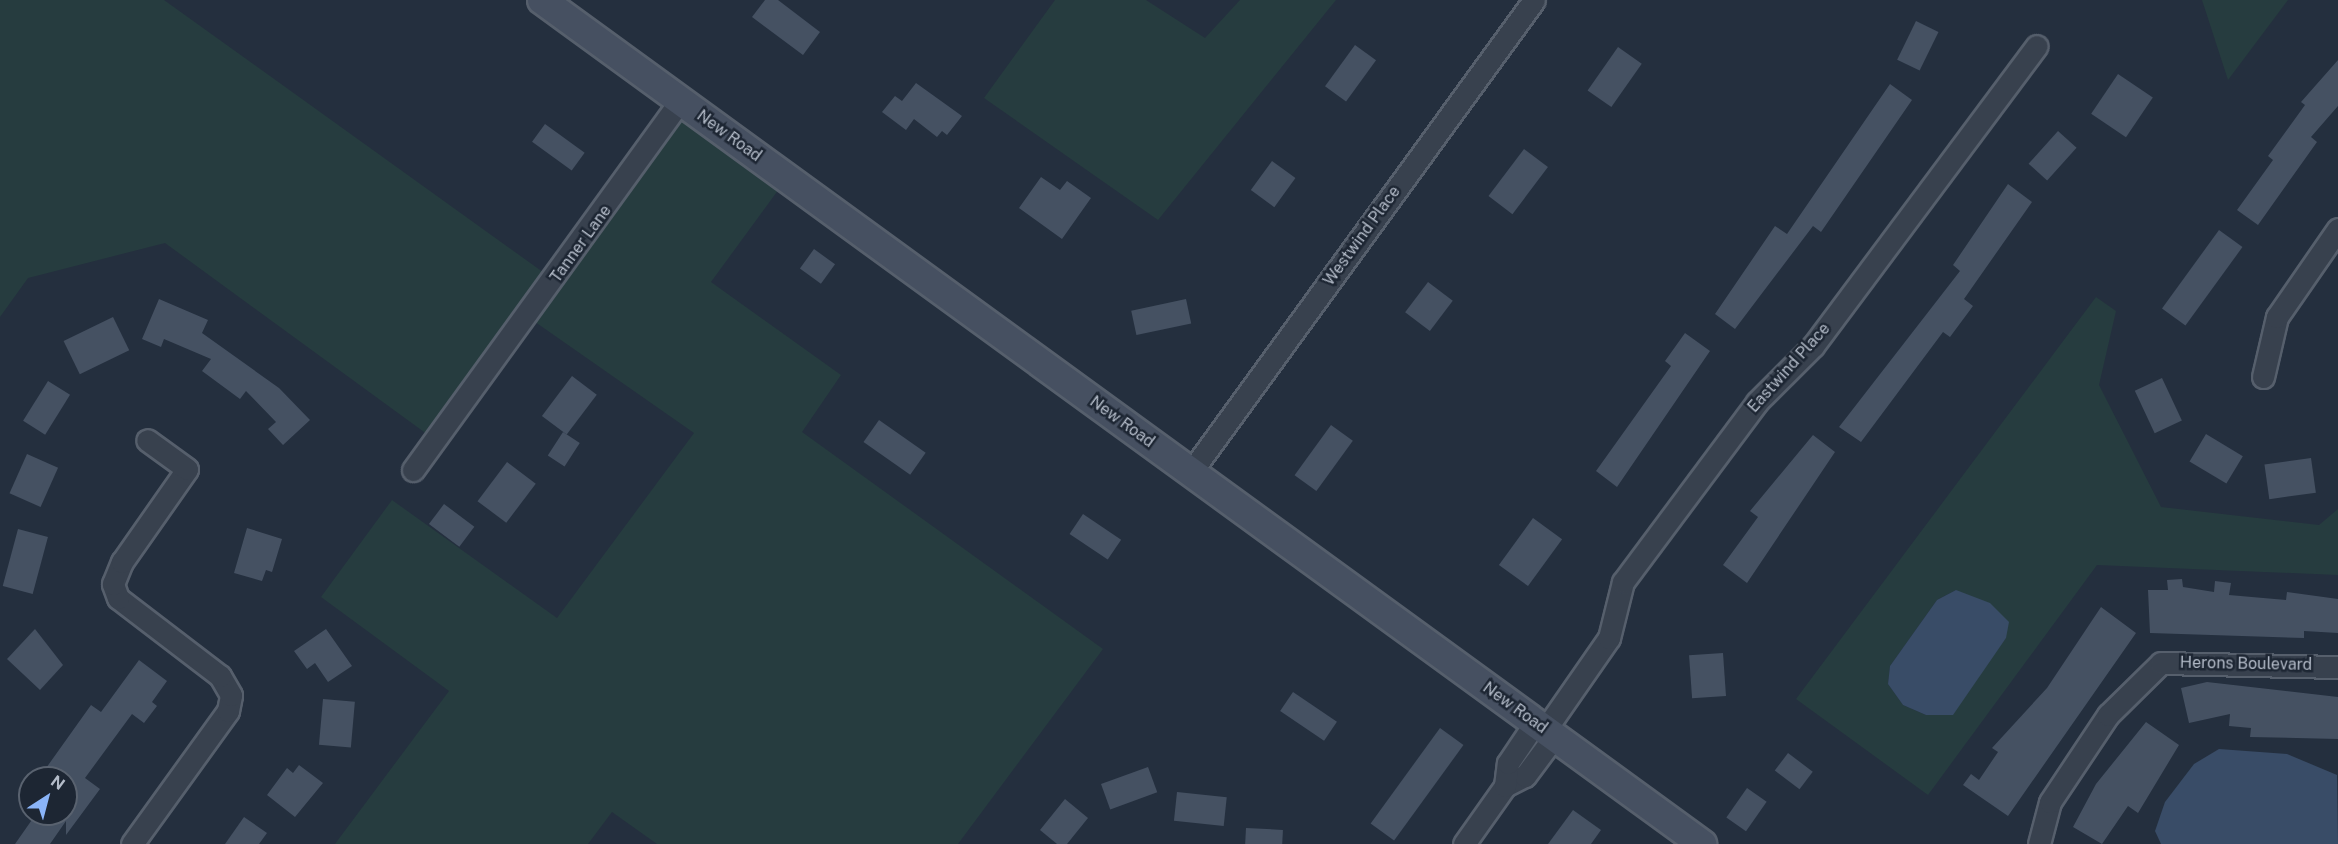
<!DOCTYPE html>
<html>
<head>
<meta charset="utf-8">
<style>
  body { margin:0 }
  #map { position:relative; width:2338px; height:844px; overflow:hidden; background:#242f3e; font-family:"Public Sans",sans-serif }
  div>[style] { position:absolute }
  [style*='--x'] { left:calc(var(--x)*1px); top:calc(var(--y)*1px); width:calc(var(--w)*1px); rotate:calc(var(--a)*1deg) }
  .green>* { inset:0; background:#263c3f }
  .water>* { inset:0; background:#394c67 }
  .building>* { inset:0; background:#455162; transform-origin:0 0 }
  .roads { filter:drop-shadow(2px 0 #565f6c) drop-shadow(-2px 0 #565f6c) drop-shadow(0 2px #565f6c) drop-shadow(0 -2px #565f6c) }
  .street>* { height:21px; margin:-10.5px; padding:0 10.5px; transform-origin:10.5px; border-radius:10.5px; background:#38414e }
  .secondary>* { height:28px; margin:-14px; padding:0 14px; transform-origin:14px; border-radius:14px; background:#465061 }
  span { translate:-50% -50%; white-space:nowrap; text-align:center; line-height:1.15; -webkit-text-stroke:5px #1d2633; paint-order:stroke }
  .street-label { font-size:16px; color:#b4bcc9 }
  .north { position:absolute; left:18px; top:766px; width:60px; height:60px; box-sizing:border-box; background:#1d2633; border:2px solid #59626f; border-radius:50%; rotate:36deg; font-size:16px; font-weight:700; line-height:24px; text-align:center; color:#b4bcc9 }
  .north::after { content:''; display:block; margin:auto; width:21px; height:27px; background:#8ab4f8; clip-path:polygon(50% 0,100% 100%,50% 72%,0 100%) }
</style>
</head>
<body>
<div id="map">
  <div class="green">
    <i style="clip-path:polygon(0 0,164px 0,554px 280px,680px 101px,787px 178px,711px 282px,841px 375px,802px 432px,1103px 649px,958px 844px,657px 844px,612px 812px,588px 844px,335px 844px,449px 691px,321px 597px,392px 500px,557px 618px,694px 433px,528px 317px,435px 440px,165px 243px,28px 278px,0 317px)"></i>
    <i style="clip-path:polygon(1055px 0,1146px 0,1205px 38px,1240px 0,1336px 0,1158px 220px,984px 98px)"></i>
    <i style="clip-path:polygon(2202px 0,2288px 0,2228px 80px)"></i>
    <i style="clip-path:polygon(evenodd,2096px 297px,2116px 311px,2099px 385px,2161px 507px,2319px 525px,2338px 509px,2338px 575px,2097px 565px,1928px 795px,1796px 699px,2096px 297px,1956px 590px,2006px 638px,1983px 667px,1926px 715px,1903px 705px,1888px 684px,1890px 666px,1937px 600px,1956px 590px)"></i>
  </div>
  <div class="water">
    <i style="clip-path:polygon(1956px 590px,1990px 603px,2009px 622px,2006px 638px,1953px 715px,1926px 715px,1903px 705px,1888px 684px,1890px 666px,1937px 600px)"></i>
    <i style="clip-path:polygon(2219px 749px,2287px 754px,2337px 775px,2338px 844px,2161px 844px,2155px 831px,2165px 802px,2194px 764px)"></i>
  </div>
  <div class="building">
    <i style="clip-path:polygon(765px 0,778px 0,820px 32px,803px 55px,752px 17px)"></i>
    <i style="left:1916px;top:21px;width:25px;height:43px;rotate:26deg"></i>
    <i style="left:1355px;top:45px;width:26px;height:51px;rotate:36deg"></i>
    <i style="left:1618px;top:47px;width:29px;height:53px;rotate:35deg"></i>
    <i style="clip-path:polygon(2338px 60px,2338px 106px,2311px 137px,2317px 142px,2258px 225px,2237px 210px,2273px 160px,2268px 156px,2305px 105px,2301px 102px)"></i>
    <i style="left:2118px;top:74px;width:42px;height:48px;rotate:34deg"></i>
    <i style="clip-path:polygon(916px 83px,962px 116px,947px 135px,942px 131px,937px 137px,914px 119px,906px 130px,882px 112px,895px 96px,902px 101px)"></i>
    <i style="clip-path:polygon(1890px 84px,1912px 100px,1821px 232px,1813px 226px,1735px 329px,1715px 314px,1775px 226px,1787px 234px)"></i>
    <i style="left:545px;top:124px;width:49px;height:22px;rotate:36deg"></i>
    <i style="left:2058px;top:131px;width:25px;height:44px;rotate:42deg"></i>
    <i style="left:1524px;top:149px;width:30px;height:59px;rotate:37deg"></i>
    <i style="left:1272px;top:161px;width:29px;height:36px;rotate:36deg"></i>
    <i style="clip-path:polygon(1041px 177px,1060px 190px,1067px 181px,1091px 198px,1062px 239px,1019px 208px)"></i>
    <i style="clip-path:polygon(2008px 184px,2032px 202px,1964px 299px,1973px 306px,1950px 337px,1943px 332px,1861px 442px,1839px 427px,1960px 271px,1953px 265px)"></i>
    <i style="left:2219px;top:230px;width:29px;height:97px;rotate:36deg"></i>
    <i style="left:814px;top:249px;width:26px;height:24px;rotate:36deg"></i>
    <i style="left:1428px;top:282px;width:31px;height:38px;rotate:37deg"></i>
    <i style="clip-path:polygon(159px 299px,208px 320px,202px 333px,279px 388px,310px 420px,283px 445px,268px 429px,276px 422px,246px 391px,240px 399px,202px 371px,211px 359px,164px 339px,161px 347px,142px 339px)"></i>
    <i style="left:1186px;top:299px;width:25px;height:56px;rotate:78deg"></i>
    <i style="left:113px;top:317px;width:37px;height:55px;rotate:64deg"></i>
    <i style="clip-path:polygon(1685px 333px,1710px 351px,1617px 487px,1596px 471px,1671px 366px,1665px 361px)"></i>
    <i style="left:572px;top:376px;width:31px;height:50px;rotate:37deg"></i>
    <i style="left:2162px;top:378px;width:47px;height:30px;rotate:65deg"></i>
    <i style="left:48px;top:381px;width:26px;height:47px;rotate:32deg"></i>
    <i style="left:879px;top:420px;width:57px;height:27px;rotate:35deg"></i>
    <i style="left:1331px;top:425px;width:27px;height:62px;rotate:36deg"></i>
    <i style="left:563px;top:432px;width:20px;height:28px;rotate:33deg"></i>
    <i style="left:2206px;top:434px;width:43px;height:32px;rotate:31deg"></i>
    <i style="clip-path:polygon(1813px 435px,1835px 452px,1747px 583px,1723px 565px,1758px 517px,1750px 511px)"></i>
    <i style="left:27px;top:454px;width:34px;height:43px;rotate:24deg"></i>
    <i style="left:2311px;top:458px;width:35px;height:47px;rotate:82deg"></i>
    <i style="left:507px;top:462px;width:36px;height:49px;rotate:37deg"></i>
    <i style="left:444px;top:504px;width:38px;height:25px;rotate:37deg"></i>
    <i style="left:1083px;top:514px;width:46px;height:24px;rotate:34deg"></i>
    <i style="left:1533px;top:518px;width:36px;height:58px;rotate:36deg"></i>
    <i style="clip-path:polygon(247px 528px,282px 539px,272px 572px,266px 570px,262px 581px,234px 573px)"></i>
    <i style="left:18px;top:529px;width:31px;height:59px;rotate:15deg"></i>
    <i style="clip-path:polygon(2182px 579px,2183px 587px,2214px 592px,2215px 581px,2231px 583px,2229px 595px,2286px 600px,2287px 592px,2338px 599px,2338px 633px,2304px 631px,2304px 638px,2150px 633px,2148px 590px,2168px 590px,2167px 580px)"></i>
    <i style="clip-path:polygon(2101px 607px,2136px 633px,2008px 816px,1963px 785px,1971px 774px,1979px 780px,1998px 752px,1992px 748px,2047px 688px)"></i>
    <i style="clip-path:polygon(35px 629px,63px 665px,40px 690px,7px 659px)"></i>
    <i style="clip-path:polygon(326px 629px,352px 666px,328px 682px,315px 663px,307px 669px,294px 651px)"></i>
    <i style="left:1723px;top:653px;width:43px;height:34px;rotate:86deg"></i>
    <i style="clip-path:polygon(139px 660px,167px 681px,152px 702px,157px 706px,144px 723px,132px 714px,85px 778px,100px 789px,66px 835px,66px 821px,50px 844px,15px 844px,36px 814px,66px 814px,66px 778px,39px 778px,91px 705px,101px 712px)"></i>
    <i style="clip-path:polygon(2207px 682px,2338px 697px,2338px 739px,2250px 737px,2251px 728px,2229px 726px,2230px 714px,2189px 723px,2181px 688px)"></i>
    <i style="left:1293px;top:692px;width:53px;height:23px;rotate:34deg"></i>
    <i style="left:323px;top:699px;width:32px;height:46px;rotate:5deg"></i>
    <i style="clip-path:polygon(2146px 722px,2179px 745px,2138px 813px,2128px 806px,2102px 844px,2073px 827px,2096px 784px)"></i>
    <i style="left:1440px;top:728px;width:29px;height:118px;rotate:36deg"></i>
    <i style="left:1788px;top:753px;width:31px;height:22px;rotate:37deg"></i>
    <i style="clip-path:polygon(299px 765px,323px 783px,295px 817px,267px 795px,287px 768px,293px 773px)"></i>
    <i style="left:1148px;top:767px;width:27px;height:50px;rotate:70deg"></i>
    <i style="left:1747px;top:788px;width:24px;height:36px;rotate:35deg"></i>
    <i style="left:1177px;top:792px;width:50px;height:29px;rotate:6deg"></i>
    <i style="clip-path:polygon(1065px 799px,1088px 818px,1067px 844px,1057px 844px,1040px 830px)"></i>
    <i style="clip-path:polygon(1573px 810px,1601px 830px,1591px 844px,1548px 844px)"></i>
    <i style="clip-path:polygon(244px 817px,267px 833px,259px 844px,225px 844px)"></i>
    <i style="left:1246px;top:828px;width:37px;height:16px;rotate:3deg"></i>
  </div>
  <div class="roads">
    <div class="street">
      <i style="--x:2263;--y:377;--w:62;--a:-76.9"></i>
      <i style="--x:2277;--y:317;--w:107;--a:-55.3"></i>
      <i style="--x:413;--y:470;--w:455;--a:-54.1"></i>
      <i style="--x:1191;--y:472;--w:583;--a:-53.99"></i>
      <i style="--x:1545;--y:730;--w:112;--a:-55.2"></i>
      <i style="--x:1609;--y:638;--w:58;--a:-76"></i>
      <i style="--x:1623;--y:582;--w:224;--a:-53.3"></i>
      <i style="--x:1757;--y:402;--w:79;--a:-45"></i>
      <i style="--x:1813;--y:346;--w:374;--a:-53.3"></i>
      <i style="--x:1505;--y:786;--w:22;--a:-27"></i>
      <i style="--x:1525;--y:776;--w:49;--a:-53.4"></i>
      <i style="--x:132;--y:844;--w:164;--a:-54.2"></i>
      <i style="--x:228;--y:711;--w:16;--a:-79"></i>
      <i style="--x:231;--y:695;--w:22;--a:-120"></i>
      <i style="--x:220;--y:676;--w:128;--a:-142.6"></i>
      <i style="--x:118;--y:598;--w:15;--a:-110"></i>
      <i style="--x:113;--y:584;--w:24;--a:-68"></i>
      <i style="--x:122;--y:562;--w:113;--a:-55"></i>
      <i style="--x:187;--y:469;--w:49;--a:-144.1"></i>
      <i style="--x:1464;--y:844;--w:71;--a:-54.7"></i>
      <i style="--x:1505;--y:786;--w:23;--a:-83"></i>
      <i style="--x:1508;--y:763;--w:48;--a:-56"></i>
      <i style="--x:2039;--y:844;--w:43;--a:-75.3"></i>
      <i style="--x:2050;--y:802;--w:105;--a:-56.3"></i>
      <i style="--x:2108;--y:715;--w:74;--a:-44.5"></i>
      <i style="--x:2161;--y:663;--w:177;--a:1.3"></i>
    </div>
    <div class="secondary">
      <i style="--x:542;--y:0;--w:1435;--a:36.04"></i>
    </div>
  </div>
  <div class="street-label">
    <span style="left:729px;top:136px;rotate:36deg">New Road</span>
    <span style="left:1362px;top:236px;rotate:-54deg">Westwind Place</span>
    <span style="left:581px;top:244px;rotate:-54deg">Tanner Lane</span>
    <span style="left:1789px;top:368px;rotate:-48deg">Eastwind Place</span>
    <span style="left:1122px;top:422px;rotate:36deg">New Road</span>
    <span style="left:2246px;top:664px;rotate:1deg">Herons Boulevard</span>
    <span style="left:1515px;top:708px;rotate:36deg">New Road</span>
  </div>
  <div class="north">N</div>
</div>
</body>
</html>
